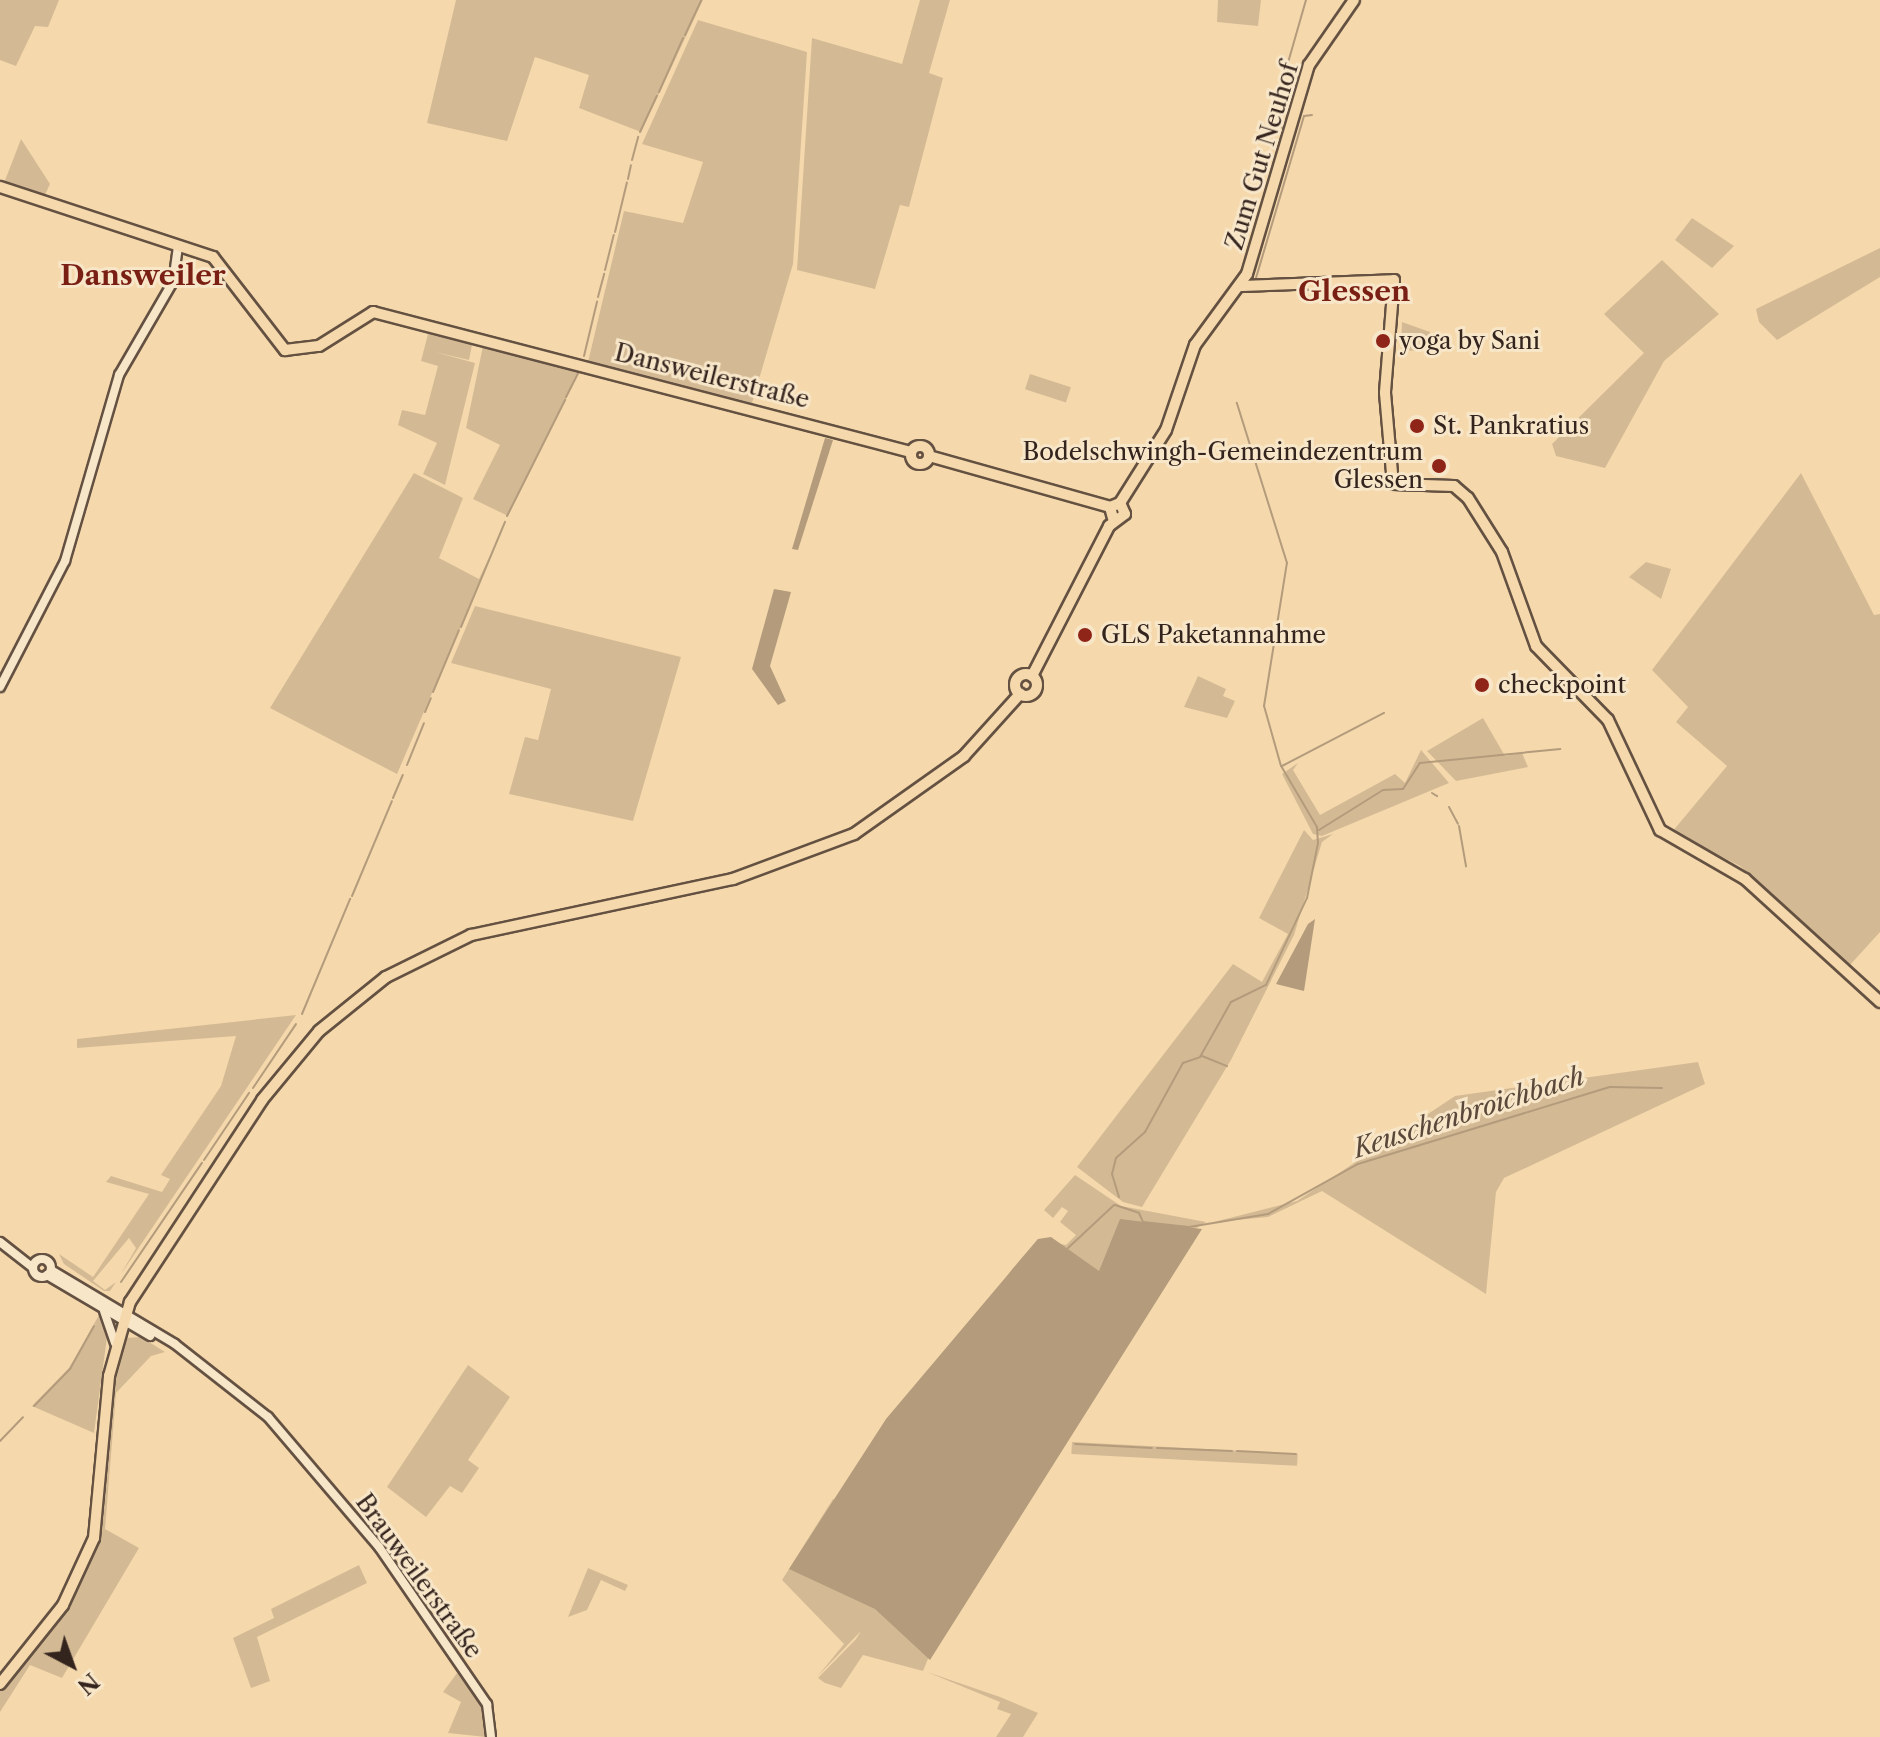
<!DOCTYPE html>
<html>
<head>
<meta charset="utf-8">
<style>
  body { margin:0 }
  #map { position:relative; width:1880px; height:1737px; overflow:hidden; background:#f5d9ac; font-family:"Libre Caslon Text",serif }
  div>[style] { position:absolute }
  [style*='--x'] { left:calc(var(--x)*1px); top:calc(var(--y)*1px); width:calc(var(--w)*1px); rotate:calc(var(--a)*1deg) }
  .green>* { inset:0; background:#d4ba94; transform-origin:0 0 }
  .water>* { inset:0; background:#b39b7c }
  .stream>* { height:2px; margin:-1px; padding:0 1px; transform-origin:1px; border-radius:1px; background:#b39b7c }
  .roads { filter:drop-shadow(2px 0 #645142) drop-shadow(-2px 0 #645142) drop-shadow(0 2px #645142) drop-shadow(0 -2px #645142) }
  .minor>* { height:8px; margin:-4px; padding:0 4px; transform-origin:4px; border-radius:4px; background:#f8e6c9 }
  .minor>.ring { margin:-4px; padding:0; box-sizing:content-box; background:none; border:8px solid #f8e6c9; border-radius:50% }
  .major>* { height:10px; margin:-5px; padding:0 5px; transform-origin:5px; border-radius:5px; background:#f5d9ac }
  .major>.ring { margin:-5px; padding:0; box-sizing:content-box; background:none; border:10px solid #f5d9ac; border-radius:50% }
  .dots>* { width:22px; height:22px; translate:-50% -50%; box-sizing:border-box; border:4px solid #f8e6c9; border-radius:50% }
  span { translate:-50% -50%; white-space:nowrap; text-align:center; line-height:1.15; -webkit-text-stroke:6px #f8e6c9; paint-order:stroke }
  .street-label { font-size:24px; color:#34241e }
  .poi-label { font-size:24px; color:#34241e }
  .left { translate:0 -50%; text-align:left }
  .right { translate:-100% -50%; text-align:right }
  .water-label { font-size:26px; color:#5a483a; font-style:italic }
  .quarter-label { font-size:28px; color:#7a1f14; font-weight:700 }
  .north { position:absolute; left:32px; top:1625px; width:80px; height:80px; -webkit-text-stroke:6px #f8e6c9; paint-order:stroke; rotate:139deg; font-size:22px; font-weight:700; line-height:32px; text-align:center; color:#34241e }
  .north::after { content:''; display:block; margin:auto; width:28px; height:36px; background:#34241e; clip-path:polygon(50% 0,100% 100%,50% 72%,0 100%) }
</style>
</head>
<body>
<div id="map">
  <div class="green">
    <i style="clip-path:polygon(0 0,59px 0,48px 27px,35px 26px,16px 66px,0 60px)"></i>
    <i style="clip-path:polygon(456px 0,703px 0,641px 132px,579px 108px,589px 75px,535px 57px,507px 141px,427px 123px)"></i>
    <i style="clip-path:polygon(920px 0,950px 0,929px 73px,943px 78px,909px 207px,900px 205px,875px 289px,797px 270px,812px 38px,902px 64px)"></i>
    <i style="clip-path:polygon(1218px 0,1261px 0,1258px 26px,1217px 22px)"></i>
    <i style="clip-path:polygon(698px 20px,807px 52px,793px 264px,752px 403px,588px 362px,624px 211px,683px 223px,703px 162px,642px 144px)"></i>
    <i style="clip-path:polygon(21px 139px,50px 184px,44px 197px,4px 183px)"></i>
    <i style="clip-path:polygon(1692px 218px,1734px 246px,1712px 268px,1675px 240px)"></i>
    <i style="clip-path:polygon(1880px 248px,1880px 277px,1777px 340px,1759px 322px,1756px 309px)"></i>
    <i style="clip-path:polygon(1662px 260px,1719px 314px,1664px 361px,1605px 468px,1556px 456px,1552px 444px,1644px 353px,1604px 314px)"></i>
    <i style="clip-path:polygon(1402px 322px,1430px 332px,1429px 350px,1401px 351px)"></i>
    <i style="clip-path:polygon(428px 334px,472px 345px,469px 360px,435px 352px,475px 363px,445px 485px,423px 474px,437px 443px,398px 425px,402px 410px,425px 415px,438px 366px,421px 361px)"></i>
    <i style="clip-path:polygon(483px 346px,580px 371px,508px 516px,473px 499px,500px 445px,466px 428px)"></i>
    <i style="left:1030px;top:374px;width:43px;height:16px;rotate:18deg"></i>
    <i style="clip-path:polygon(414px 473px,463px 498px,439px 558px,479px 579px,506px 522px,397px 774px,270px 708px)"></i>
    <i style="clip-path:polygon(1801px 473px,1874px 615px,1880px 614px,1880px 932px,1850px 965px,1740px 866px,1672px 832px,1727px 766px,1676px 722px,1688px 707px,1652px 670px)"></i>
    <i style="clip-path:polygon(1646px 562px,1671px 569px,1661px 599px,1629px 577px)"></i>
    <i style="clip-path:polygon(475px 606px,681px 657px,633px 821px,509px 794px,525px 737px,538px 740px,551px 689px,451px 663px)"></i>
    <i style="clip-path:polygon(1198px 676px,1226px 689px,1223px 696px,1235px 701px,1227px 718px,1184px 707px)"></i>
    <i style="clip-path:polygon(1483px 718px,1505px 756px,1522px 753px,1528px 767px,1456px 781px,1427px 751px)"></i>
    <i style="clip-path:polygon(1421px 750px,1449px 783px,1322px 836px,1313px 834px,1282px 774px,1298px 763px,1293px 770px,1320px 815px,1395px 774px,1405px 783px)"></i>
    <i style="clip-path:polygon(1304px 830px,1313px 840px,1333px 834px,1322px 842px,1294px 935px,1231px 1060px,1142px 1207px,1123px 1202px,1077px 1167px,1233px 964px,1262px 982px,1288px 934px,1259px 918px)"></i>
    <i style="clip-path:polygon(296px 1015px,121px 1274px,136px 1248px,129px 1238px,93px 1281px,105px 1290px,116px 1282px,110px 1291px,104px 1291px,64px 1264px,59px 1254px,93px 1277px,149px 1194px,106px 1182px,111px 1176px,162px 1192px,170px 1179px,161px 1175px,221px 1086px,236px 1036px,77px 1048px,77px 1039px)"></i>
    <i style="clip-path:polygon(1698px 1062px,1705px 1084px,1504px 1178px,1496px 1192px,1486px 1294px,1322px 1191px,1268px 1217px,1214px 1222px,1297px 1201px,1455px 1096px)"></i>
    <i style="clip-path:polygon(1075px 1175px,1121px 1206px,1206px 1222px,1195px 1229px,1120px 1220px,1106px 1262px,1066px 1323px,923px 1671px,863px 1655px,841px 1688px,825px 1683px,818px 1678px,856px 1639px,861px 1631px,817px 1677px,844px 1644px,782px 1580px,833px 1499px,841px 1503px,1013px 1268px,1038px 1239px,1066px 1245px,1076px 1235px,1060px 1222px,1068px 1211px,1062px 1207px,1053px 1218px,1044px 1210px)"></i>
    <i style="clip-path:polygon(99px 1315px,108px 1330px,94px 1433px,32px 1406px,69px 1368px)"></i>
    <i style="clip-path:polygon(141px 1337px,165px 1352px,151px 1356px,116px 1393px,105px 1529px,139px 1548px,62px 1678px,30px 1665px,0 1712px,0 1688px,57px 1619px,89px 1561px,105px 1497px,112px 1381px,125px 1338px)"></i>
    <i style="clip-path:polygon(468px 1365px,510px 1397px,468px 1460px,479px 1468px,462px 1493px,450px 1486px,426px 1517px,387px 1487px)"></i>
    <i style="left:1072px;top:1442px;width:226px;height:12px;rotate:3deg"></i>
    <i style="clip-path:polygon(359px 1565px,367px 1583px,257px 1637px,270px 1681px,251px 1688px,233px 1638px,274px 1618px,271px 1609px)"></i>
    <i style="clip-path:polygon(588px 1568px,628px 1585px,625px 1591px,601px 1580px,587px 1610px,568px 1617px)"></i>
    <i style="clip-path:polygon(927px 1672px,1000px 1697px,1038px 1713px,1023px 1737px,996px 1737px,1011px 1714px,997px 1709px,1000px 1702px)"></i>
    <i style="clip-path:polygon(457px 1673px,484px 1708px,486px 1737px,448px 1733px,461px 1702px,443px 1692px)"></i>
  </div>
  <div class="water">
    <i style="clip-path:polygon(825px 438px,833px 440px,798px 550px,792px 549px)"></i>
    <i style="clip-path:polygon(774px 589px,791px 592px,770px 666px,786px 701px,778px 705px,752px 669px)"></i>
    <i style="clip-path:polygon(1315px 919px,1304px 991px,1276px 984px,1308px 924px)"></i>
    <i style="clip-path:polygon(1120px 1219px,1202px 1229px,930px 1660px,875px 1609px,789px 1569px,886px 1419px,1038px 1239px,1051px 1237px,1099px 1271px)"></i>
  </div>
  <div class="stream">
    <i style="--x:685;--y:35;--w:38;--a:-65"></i>
    <i style="--x:659;--y:92;--w:59;--a:-66"></i>
    <i style="--x:1283;--y:129;--w:17;--a:-126"></i>
    <i style="--x:1273;--y:115;--w:120;--a:-74"></i>
    <i style="--x:640;--y:132;--w:40;--a:-65"></i>
    <i style="--x:632;--y:160;--w:24;--a:-75"></i>
    <i style="--x:628;--y:179;--w:14;--a:-78"></i>
    <i style="--x:615;--y:232;--w:51;--a:-76.5"></i>
    <i style="--x:605;--y:270;--w:36;--a:-76"></i>
    <i style="--x:1256;--y:278;--w:169;--a:-73.5"></i>
    <i style="--x:1304;--y:116;--w:8;--a:-7"></i>
    <i style="--x:598;--y:297;--w:24;--a:-75"></i>
    <i style="--x:584;--y:356;--w:56;--a:-76.5"></i>
    <i style="--x:566;--y:397;--w:28;--a:-63"></i>
    <i style="--x:507;--y:516;--w:130;--a:-63.4"></i>
    <i style="--x:461;--y:627;--w:114;--a:-67.3"></i>
    <i style="--x:433;--y:692;--w:67;--a:-67.2"></i>
    <i style="--x:425;--y:712;--w:15;--a:-67"></i>
    <i style="--x:407;--y:765;--w:45;--a:-68"></i>
    <i style="--x:1282;--y:766;--w:115;--a:-27.5"></i>
    <i style="--x:1432;--y:793;--w:6;--a:31"></i>
    <i style="--x:393;--y:798;--w:25;--a:-67"></i>
    <i style="--x:1449;--y:807;--w:19;--a:62"></i>
    <i style="--x:1459;--y:826;--w:41;--a:80.1"></i>
    <i style="--x:1319;--y:830;--w:75;--a:-32"></i>
    <i style="--x:1383;--y:790;--w:20;--a:-3"></i>
    <i style="--x:1403;--y:789;--w:31;--a:-57"></i>
    <i style="--x:1420;--y:763;--w:141;--a:-5.7"></i>
    <i style="--x:352;--y:896;--w:103;--a:-67.2"></i>
    <i style="--x:302;--y:1014;--w:125;--a:-67.3"></i>
    <i style="--x:1202;--y:1056;--w:27;--a:22"></i>
    <i style="--x:253;--y:1088;--w:77;--a:-56.1"></i>
    <i style="--x:204;--y:1160;--w:81;--a:-56.1"></i>
    <i style="--x:1119;--y:1197;--w:24;--a:-107"></i>
    <i style="--x:1112;--y:1174;--w:16;--a:-76"></i>
    <i style="--x:1116;--y:1158;--w:39;--a:-42"></i>
    <i style="--x:1145;--y:1132;--w:79;--a:-61.2"></i>
    <i style="--x:1183;--y:1063;--w:18;--a:-19"></i>
    <i style="--x:1200;--y:1057;--w:63;--a:-60.6"></i>
    <i style="--x:1231;--y:1002;--w:39;--a:-26"></i>
    <i style="--x:1266;--y:985;--w:96;--a:-64.8"></i>
    <i style="--x:1307;--y:898;--w:56;--a:-78.7"></i>
    <i style="--x:1318;--y:843;--w:16;--a:-94"></i>
    <i style="--x:1317;--y:827;--w:71;--a:-120.5"></i>
    <i style="--x:1281;--y:766;--w:62;--a:-105.8"></i>
    <i style="--x:1264;--y:706;--w:145;--a:-80.9"></i>
    <i style="--x:1287;--y:563;--w:168;--a:-107.4"></i>
    <i style="--x:1115;--y:1205;--w:25;--a:18"></i>
    <i style="--x:1139;--y:1213;--w:10;--a:66"></i>
    <i style="--x:1143;--y:1222;--w:46;--a:6.2"></i>
    <i style="--x:1189;--y:1227;--w:80;--a:-9.3"></i>
    <i style="--x:1268;--y:1214;--w:103;--a:-29.1"></i>
    <i style="--x:1358;--y:1164;--w:264;--a:-17"></i>
    <i style="--x:1610;--y:1087;--w:52;--a:1.1"></i>
    <i style="--x:1068;--y:1248;--w:63;--a:-43.1"></i>
    <i style="--x:121;--y:1282;--w:144;--a:-55.8"></i>
    <i style="--x:34;--y:1406;--w:52;--a:-45.8"></i>
    <i style="--x:70;--y:1369;--w:49;--a:-60.8"></i>
    <i style="--x:0;--y:1441;--w:33;--a:-46"></i>
    <i style="--x:1075;--y:1444;--w:77;--a:3"></i>
    <i style="--x:1157;--y:1448;--w:75;--a:2.3"></i>
    <i style="--x:1237;--y:1451;--w:59;--a:2.9"></i>
  </div>
  <div class="roads">
    <div class="minor">
      <i style="--x:0;--y:687;--w:142;--a:-62.7"></i>
      <i style="--x:65;--y:561;--w:194;--a:-73.8"></i>
      <i style="--x:119;--y:375;--w:108;--a:-59.9"></i>
      <i style="--x:173;--y:282;--w:34;--a:-82"></i>
      <i style="--x:0;--y:1242;--w:42;--a:38.2"></i>
      <i class="ring" style="left:33px;top:1259px;width:10px;height:10px"></i>
      <i style="--x:51;--y:1270;--w:144;--a:30.8"></i>
      <i style="--x:175;--y:1344;--w:118;--a:38.1"></i>
      <i style="--x:268;--y:1417;--w:171;--a:49.5"></i>
      <i style="--x:379;--y:1547;--w:191;--a:55.5"></i>
      <i style="--x:487;--y:1704;--w:33;--a:83"></i>
      <i style="--x:47;--y:1275;--w:120;--a:30.6"></i>
      <i style="--x:104;--y:1311;--w:34;--a:71"></i>
    </div>
    <div class="major">
      <i style="--x:0;--y:187;--w:224;--a:18.2"></i>
      <i style="--x:213;--y:257;--w:118;--a:52.3"></i>
      <i style="--x:285;--y:350;--w:34;--a:-7"></i>
      <i style="--x:319;--y:346;--w:64;--a:-32.2"></i>
      <i style="--x:373;--y:312;--w:556;--a:14.59"></i>
      <i style="--x:1241;--y:286;--w:153;--a:-2.2"></i>
      <i style="--x:1394;--y:280;--w:113;--a:94.6"></i>
      <i style="--x:1385;--y:393;--w:91;--a:85"></i>
      <i style="--x:1393;--y:484;--w:61;--a:1.9"></i>
      <i style="--x:1454;--y:486;--w:18;--a:41"></i>
      <i style="--x:1468;--y:498;--w:64;--a:57.8"></i>
      <i style="--x:1502;--y:552;--w:100;--a:70.1"></i>
      <i style="--x:1536;--y:646;--w:103;--a:45.8"></i>
      <i style="--x:1608;--y:720;--w:122;--a:64.7"></i>
      <i style="--x:1660;--y:830;--w:98;--a:30"></i>
      <i style="--x:1745;--y:879;--w:183;--a:42.3"></i>
      <i class="ring" style="left:911px;top:446px;width:8px;height:8px"></i>
      <i style="--x:929;--y:456;--w:188;--a:15.7"></i>
      <i style="--x:1120;--y:503;--w:86;--a:-57.8"></i>
      <i style="--x:1166;--y:430;--w:90;--a:-71.2"></i>
      <i style="--x:1195;--y:345;--w:88;--a:-53.8"></i>
      <i style="--x:1247;--y:274;--w:218;--a:-73.5"></i>
      <i style="--x:1309;--y:65;--w:79;--a:-55.3"></i>
      <i class="ring" style="left:1015px;top:674px;width:12px;height:12px"></i>
      <i style="--x:1032;--y:676;--w:169;--a:-62.8"></i>
      <i style="--x:1109;--y:526;--w:20;--a:-37"></i>
      <i style="--x:1125;--y:514;--w:12;--a:-114"></i>
      <i style="--x:1120;--y:503;--w:11;--a:158"></i>
      <i style="--x:1110;--y:507;--w:11;--a:75"></i>
      <i style="--x:0;--y:1684;--w:101;--a:-51.4"></i>
      <i style="--x:63;--y:1605;--w:74;--a:-65.2"></i>
      <i style="--x:94;--y:1538;--w:163;--a:-84.7"></i>
      <i style="--x:109;--y:1376;--w:77;--a:-74.2"></i>
      <i style="--x:130;--y:1302;--w:241;--a:-56.8"></i>
      <i style="--x:262;--y:1100;--w:89;--a:-50.4"></i>
      <i style="--x:319;--y:1031;--w:86;--a:-38.9"></i>
      <i style="--x:386;--y:977;--w:95;--a:-26.3"></i>
      <i style="--x:471;--y:935;--w:268;--a:-12.1"></i>
      <i style="--x:733;--y:879;--w:129;--a:-20.4"></i>
      <i style="--x:854;--y:834;--w:135;--a:-35.3"></i>
      <i style="--x:964;--y:756;--w:84;--a:-47.9"></i>
    </div>
  </div>
  <div class="dots">
    <i style="left:1383px;top:341px;background:#8f2418"></i>
    <i style="left:1417px;top:426px;background:#8f2418"></i>
    <i style="left:1439px;top:466px;background:#8f2418"></i>
    <i style="left:1085px;top:635px;background:#8f2418"></i>
    <i style="left:1482px;top:685px;background:#8f2418"></i>
  </div>
  <div class="street-label">
    <span style="left:1262px;top:156px;rotate:-73deg">Zum Gut Neuhof</span>
    <span style="left:712px;top:376px;rotate:14deg">Dansweilerstraße</span>
    <span style="left:419px;top:1576px;rotate:54deg">Brauweilerstraße</span>
  </div>
  <div class="poi-label">
    <span class="left" style="left:1399px;top:341px">yoga by Sani</span>
    <span class="left" style="left:1433px;top:426px">St. Pankratius</span>
    <span class="right" style="left:1423px;top:466px">Bodelschwingh-Gemeindezentrum<br>Glessen</span>
    <span class="left" style="left:1101px;top:635px">GLS Paketannahme</span>
    <span class="left" style="left:1498px;top:685px">checkpoint</span>
  </div>
  <div class="water-label">
    <span style="left:1469px;top:1113px;rotate:-18deg">Keuschenbroichbach</span>
  </div>
  <div class="quarter-label">
    <span style="left:143px;top:275px">Dansweiler</span>
    <span style="left:1354px;top:291px">Glessen</span>
  </div>
  <div class="north">N</div>
</div>
</body>
</html>
